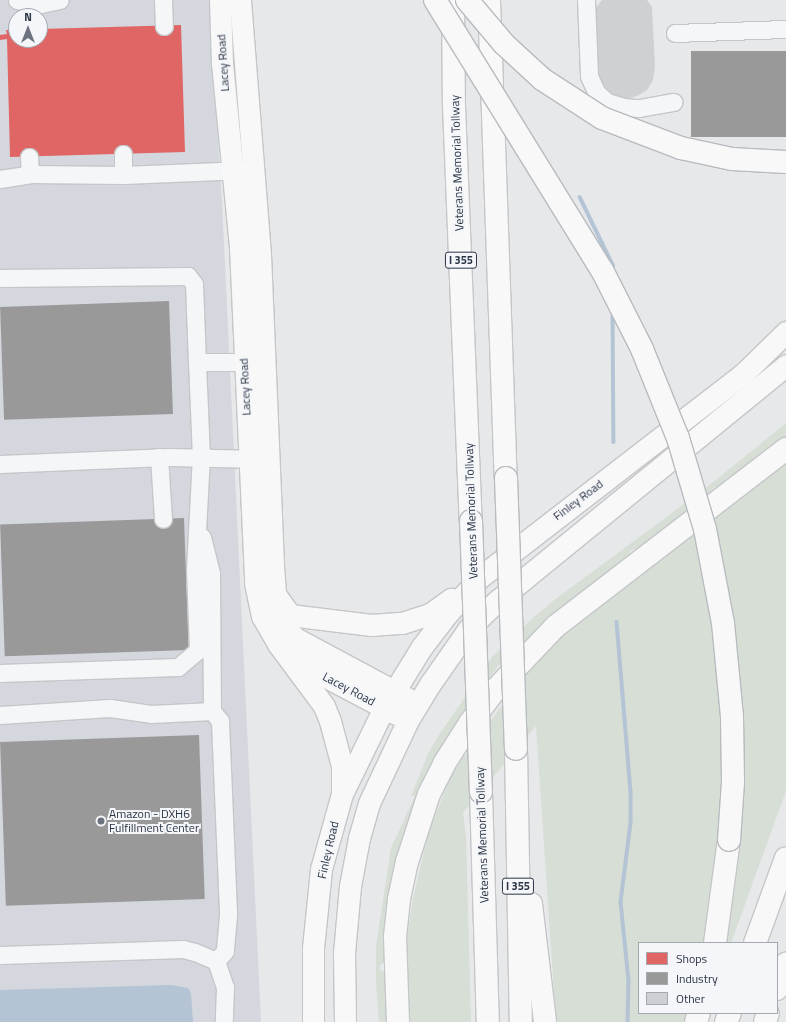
<!DOCTYPE html>
<html>
<head>
<meta charset="utf-8">
<style>
  body { margin:0 }
  #map { position:relative; width:786px; height:1022px; overflow:hidden; background:#e6e8ea; font-family:"Titillium Web",sans-serif }
  div>[style] { position:absolute }
  [style*='--x'] { left:calc(var(--x)*1px); top:calc(var(--y)*1px); width:calc(var(--w)*1px); rotate:calc(var(--a)*1deg) }
  .built>* { inset:0; background:#d4d7dd }
  .green>* { inset:0; background:#d6ded6 }
  .water>* { inset:0; background:#b4c4d5 }
  .shops>* { inset:0; background:#e06666 }
  .industry>* { inset:0; background:#999; transform-origin:0 0 }
  .stream>* { height:3.5px; margin:-1.75px; padding:0 1.75px; transform-origin:1.75px; border-radius:1.75px; background:#b4c4d5 }
  .building>* { inset:0; background:#ced0d3 }
  .roads { filter:drop-shadow(1px 0 #c4c6c8) drop-shadow(-1px 0 #c4c6c8) drop-shadow(0 1px #c4c6c8) drop-shadow(0 -1px #c4c6c8) }
  .minor>* { height:17px; margin:-8.5px; padding:0 8.5px; transform-origin:8.5px; border-radius:8.5px; background:#f5f6f7 }
  .major>* { height:21px; margin:-10.5px; padding:0 10.5px; transform-origin:10.5px; border-radius:10.5px; background:#f8f8f8 }
  .highway>* { height:22px; margin:-11px; padding:0 11px; transform-origin:11px; border-radius:11px; background:#f8f8f8 }
  .bridges { filter:drop-shadow(1px 0 #b8bbbf) drop-shadow(-1px 0 #b8bbbf) drop-shadow(0 1px #b8bbbf) drop-shadow(0 -1px #b8bbbf) }
  .highway-bridge>* { height:22px; margin:-11px; padding:0 11px; transform-origin:11px; border-radius:11px; background:#f8f8f8 }
  .dots>* { width:11px; height:11px; translate:-50% -50%; box-sizing:border-box; border:2px solid #f4f6f9; border-radius:50% }
  span { translate:-50% -50%; white-space:nowrap; text-align:center; line-height:1.15; -webkit-text-stroke:4px #f4f6f9; paint-order:stroke }
  .shield-label span { padding:1px 3px; background:#f4f6f9; border:1px solid; border-radius:3px; -webkit-text-stroke-width:0 }
  .shield-label { font-size:11px; color:#2b3445; font-weight:700 }
  .street-label { font-size:12px; color:#2b3445 }
  .poi-label { font-size:12px; color:#2b3445 }
  .left { translate:0 -50%; text-align:left }
  .legend { position:absolute; left:638px; top:942px; width:140px; height:72px; box-sizing:border-box; background:#f4f6f9; border:1px solid #a4a8b1; margin:0; padding:5px 7px; list-style:none; font-size:12px; color:#2b3445 }
  .legend li { display:flex; align-items:center; gap:8px; height:20px }
  .legend b { width:20px; border:1px solid #a4a8b1 }
  .north { position:absolute; left:8px; top:8px; width:40px; height:40px; box-sizing:border-box; background:#f4f6f9; border:1px solid #a4a8b1; border-radius:50%; rotate:0deg; font-size:11px; font-weight:700; line-height:16px; text-align:center; color:#2b3445 }
  .north::after { content:''; display:block; margin:auto; width:14px; height:18px; background:#6c737f; clip-path:polygon(50% 0,100% 100%,50% 72%,0 100%) }
</style>
</head>
<body>
<div id="map">
  <div class="built">
    <i style="clip-path:polygon(evenodd,0 0,209px 0,222px 203px,261px 1022px,0 1022px,0 0,16px 16px,40px 16px,40px 40px,16px 40px,16px 16px)"></i>
  </div>
  <div class="green">
    <i style="clip-path:polygon(786px 423px,786px 438px,732px 479px,726px 478px,723px 486px,714px 487px,710px 492px,711px 496px,639px 551px,635px 549px,630px 551px,630px 557px,537px 630px,498px 666px,461px 719px,385px 947px,385px 962px,380px 965px,380px 970px,385px 972px,387px 1022px,379px 1022px,376px 982px,376px 946px,391px 848px,415px 796px,411px 796px,428px 754px,439px 735px,493px 656px,533px 618px,553px 601px,711px 484px)"></i>
    <i style="clip-path:polygon(786px 464px,786px 791px,731px 943px,722px 943px,712px 897px,704px 943px,639px 943px,639px 1013px,688px 1013px,686px 1022px,556px 1022px,536px 726px,463px 813px,466px 836px,471px 1022px,409px 1022px,407px 938px,413px 899px,428px 834px,450px 778px,463px 758px,532px 665px,557px 641px)"></i>
  </div>
  <div class="water">
    <i style="clip-path:polygon(171px 985px,188px 988px,191px 993px,193px 1022px,0 1022px,0 990px)"></i>
  </div>
  <div class="shops">
    <i style="clip-path:polygon(181px 25px,185px 152px,10px 157px,7px 39px,0 40px,0 35px,7px 34px,6px 30px,16px 30px,16px 40px,40px 40px,40px 29px)"></i>
  </div>
  <div class="industry">
    <i style="left:786px;top:51px;width:86px;height:95px;rotate:90deg"></i>
    <i style="left:169px;top:301px;width:113px;height:169px;rotate:88deg"></i>
    <i style="left:184px;top:518px;width:132px;height:184px;rotate:88deg"></i>
    <i style="left:199px;top:735px;width:164px;height:199px;rotate:88deg"></i>
  </div>
  <div class="stream">
    <i style="--x:580;--y:197;--w:76;--a:64.1"></i>
    <i style="--x:613;--y:265;--w:7;--a:90"></i>
    <i style="--x:613;--y:312;--w:130;--a:89.6"></i>
    <i style="--x:617;--y:622;--w:171;--a:85.3"></i>
    <i style="--x:631;--y:792;--w:31;--a:90"></i>
    <i style="--x:631;--y:823;--w:80;--a:97.2"></i>
    <i style="--x:621;--y:902;--w:79;--a:84.2"></i>
    <i style="--x:629;--y:981;--w:41;--a:91.4"></i>
  </div>
  <div class="building">
    <i style="clip-path:polygon(602px 0,647px 0,652px 7px,655px 68px,653px 80px,647px 90px,637px 96px,625px 99px,614px 97px,604px 90px,597px 80px,594px 20px,596px 8px)"></i>
  </div>
  <div class="roads">
    <div class="minor">
      <i style="--x:17;--y:0;--w:24;--a:9"></i>
      <i style="--x:41;--y:4;--w:19;--a:-12"></i>
      <i style="--x:163;--y:0;--w:26;--a:88"></i>
      <i style="--x:586;--y:0;--w:76;--a:87.7"></i>
      <i style="--x:589;--y:76;--w:17;--a:66"></i>
      <i style="--x:596;--y:92;--w:15;--a:42"></i>
      <i style="--x:607;--y:102;--w:17;--a:17"></i>
      <i style="--x:623;--y:107;--w:16;--a:4"></i>
      <i style="--x:639;--y:108;--w:35;--a:-10"></i>
      <i style="--x:675;--y:33;--w:111;--a:-2.1"></i>
      <i style="--x:123;--y:154;--w:21;--a:90"></i>
      <i style="--x:29;--y:157;--w:17;--a:87"></i>
      <i style="--x:0;--y:179;--w:30;--a:-9"></i>
      <i style="--x:30;--y:174;--w:93;--a:0.6"></i>
      <i style="--x:123;--y:175;--w:122;--a:-2.3"></i>
      <i style="--x:0;--y:278;--w:188;--a:-0.6"></i>
      <i style="--x:188;--y:276;--w:10;--a:53"></i>
      <i style="--x:194;--y:284;--w:78;--a:87.8"></i>
      <i style="--x:197;--y:362;--w:60;--a:0"></i>
      <i style="--x:159;--y:457;--w:62;--a:86.3"></i>
      <i style="--x:0;--y:464;--w:170;--a:-2.4"></i>
      <i style="--x:170;--y:457;--w:91;--a:1.3"></i>
      <i style="--x:202;--y:537;--w:38;--a:76"></i>
      <i style="--x:211;--y:574;--w:137;--a:89.6"></i>
      <i style="--x:0;--y:673;--w:178;--a:-1.9"></i>
      <i style="--x:178;--y:667;--w:26;--a:-40"></i>
      <i style="--x:198;--y:650;--w:80;--a:-92.1"></i>
      <i style="--x:195;--y:570;--w:113;--a:-87"></i>
      <i style="--x:201;--y:457;--w:95;--a:-92.4"></i>
      <i style="--x:0;--y:715;--w:110;--a:-3.6"></i>
      <i style="--x:110;--y:708;--w:41;--a:8.3"></i>
      <i style="--x:151;--y:714;--w:61;--a:-2.8"></i>
      <i style="--x:212;--y:711;--w:13;--a:51"></i>
      <i style="--x:220;--y:721;--w:194;--a:87.6"></i>
      <i style="--x:228;--y:915;--w:36;--a:95"></i>
      <i style="--x:225;--y:951;--w:13;--a:132"></i>
      <i style="--x:0;--y:955;--w:183;--a:-1.9"></i>
      <i style="--x:183;--y:949;--w:12;--a:14"></i>
      <i style="--x:195;--y:952;--w:23;--a:23"></i>
      <i style="--x:216;--y:961;--w:28;--a:71"></i>
      <i style="--x:225;--y:987;--w:35;--a:92"></i>
    </div>
    <div class="major">
      <i style="--x:220;--y:0;--w:63;--a:88.2"></i>
      <i style="--x:222;--y:63;--w:185;--a:84.4"></i>
      <i style="--x:240;--y:247;--w:336;--a:87.4"></i>
      <i style="--x:255;--y:583;--w:34;--a:78"></i>
      <i style="--x:262;--y:616;--w:32;--a:60"></i>
      <i style="--x:278;--y:644;--w:77;--a:53.4"></i>
      <i style="--x:324;--y:706;--w:16;--a:68"></i>
      <i style="--x:330;--y:721;--w:47;--a:75.1"></i>
      <i style="--x:342;--y:766;--w:24;--a:90"></i>
      <i style="--x:240;--y:0;--w:255;--a:85.5"></i>
      <i style="--x:260;--y:254;--w:312;--a:87.6"></i>
      <i style="--x:273;--y:566;--w:40;--a:85.7"></i>
      <i style="--x:276;--y:606;--w:16;--a:75"></i>
      <i style="--x:280;--y:621;--w:23;--a:49"></i>
      <i style="--x:295;--y:638;--w:127;--a:28.2"></i>
      <i style="--x:277;--y:597;--w:22;--a:54"></i>
      <i style="--x:290;--y:615;--w:82;--a:7"></i>
      <i style="--x:371;--y:625;--w:31;--a:-4"></i>
      <i style="--x:402;--y:623;--w:29;--a:-18"></i>
      <i style="--x:430;--y:614;--w:26;--a:-36"></i>
      <i style="--x:294;--y:660;--w:115;--a:27.9"></i>
      <i style="--x:313;--y:1022;--w:74;--a:-90"></i>
      <i style="--x:313;--y:948;--w:79;--a:-84.2"></i>
      <i style="--x:321;--y:869;--w:78;--a:-74.4"></i>
      <i style="--x:342;--y:794;--w:96;--a:-64"></i>
      <i style="--x:384;--y:708;--w:70;--a:-58.3"></i>
      <i style="--x:421;--y:648;--w:43;--a:-52.6"></i>
      <i style="--x:447;--y:614;--w:48;--a:-48.4"></i>
      <i style="--x:479;--y:578;--w:332;--a:-37.7"></i>
      <i style="--x:742;--y:375;--w:62;--a:-44.3"></i>
      <i style="--x:345;--y:1022;--w:69;--a:-90.8"></i>
      <i style="--x:344;--y:953;--w:67;--a:-84.9"></i>
      <i style="--x:350;--y:886;--w:49;--a:-79.4"></i>
      <i style="--x:359;--y:838;--w:36;--a:-74"></i>
      <i style="--x:369;--y:803;--w:92;--a:-64.8"></i>
      <i style="--x:408;--y:720;--w:42;--a:-58.6"></i>
      <i style="--x:430;--y:684;--w:68;--a:-55.1"></i>
      <i style="--x:469;--y:628;--w:39;--a:-44"></i>
      <i style="--x:497;--y:601;--w:373;--a:-39.2"></i>
    </div>
    <div class="highway">
      <i style="--x:453;--y:0;--w:106;--a:89.5"></i>
      <i style="--x:454;--y:106;--w:415;--a:87.7"></i>
      <i style="--x:489;--y:0;--w:478;--a:88"></i>
      <i style="--x:516;--y:749;--w:273;--a:89"></i>
      <i style="--x:481;--y:792;--w:230;--a:88.3"></i>
      <i style="--x:531;--y:904;--w:119;--a:83.2"></i>
      <i style="--x:715;--y:943;--w:104;--a:-82.3"></i>
      <i style="--x:755;--y:943;--w:90;--a:-70"></i>
      <i style="--x:777;--y:989;--w:27;--a:-70"></i>
      <i style="--x:398;--y:1022;--w:85;--a:-92"></i>
      <i style="--x:395;--y:937;--w:38;--a:-84"></i>
      <i style="--x:399;--y:899;--w:38;--a:-78"></i>
      <i style="--x:407;--y:862;--w:71;--a:-72.1"></i>
      <i style="--x:429;--y:794;--w:34;--a:-63"></i>
      <i style="--x:444;--y:764;--w:49;--a:-57.6"></i>
      <i style="--x:470;--y:723;--w:41;--a:-52.9"></i>
      <i style="--x:495;--y:690;--w:88;--a:-46.4"></i>
      <i style="--x:556;--y:626;--w:290;--a:-37.6"></i>
      <i style="--x:696;--y:1022;--w:9;--a:-72"></i>
      <i style="--x:726;--y:1022;--w:10;--a:-66"></i>
      <i style="--x:765;--y:1022;--w:9;--a:-72"></i>
    </div>
  </div>
  <div class="bridges">
    <div class="highway-bridge">
      <i style="--x:435;--y:0;--w:317;--a:58.3"></i>
      <i style="--x:602;--y:270;--w:89;--a:63.1"></i>
      <i style="--x:642;--y:349;--w:96;--a:68"></i>
      <i style="--x:678;--y:438;--w:95;--a:73.5"></i>
      <i style="--x:705;--y:529;--w:96;--a:79.2"></i>
      <i style="--x:723;--y:623;--w:94;--a:84.5"></i>
      <i style="--x:732;--y:717;--w:65;--a:89.1"></i>
      <i style="--x:733;--y:782;--w:58;--a:93.9"></i>
      <i style="--x:467;--y:0;--w:57;--a:49.9"></i>
      <i style="--x:504;--y:44;--w:52;--a:42.6"></i>
      <i style="--x:542;--y:79;--w:72;--a:33"></i>
      <i style="--x:602;--y:118;--w:85;--a:20.8"></i>
      <i style="--x:681;--y:148;--w:52;--a:12.2"></i>
      <i style="--x:732;--y:159;--w:54;--a:3.2"></i>
      <i style="--x:506;--y:478;--w:271;--a:87.9"></i>
      <i style="--x:471;--y:521;--w:271;--a:87.9"></i>
    </div>
  </div>
  <div class="dots">
    <i style="left:101px;top:821px;background:#6c737f"></i>
  </div>
  <div class="shield-label">
    <span style="left:461px;top:260px">I 355</span>
    <span style="left:518px;top:886px">I 355</span>
  </div>
  <div class="street-label">
    <span style="left:223px;top:63px;rotate:-94deg">Lacey Road</span>
    <span style="left:457px;top:163px;rotate:-92deg">Veterans Memorial Tollway</span>
    <span style="left:245px;top:387px;rotate:-93deg">Lacey Road</span>
    <span style="left:578px;top:500px;rotate:-37deg">Finley Road</span>
    <span style="left:471px;top:511px;rotate:-92deg">Veterans Memorial Tollway</span>
    <span style="left:349px;top:689px;rotate:28deg">Lacey Road</span>
    <span style="left:482px;top:835px;rotate:-92deg">Veterans Memorial Tollway</span>
    <span style="left:328px;top:850px;rotate:-77deg">Finley Road</span>
  </div>
  <div class="poi-label">
    <span class="left" style="left:109px;top:821px">Amazon - DXH6<br>Fulfillment Center</span>
  </div>
  <ul class="legend">
  <li><b style="height:11px;background:#e06666"></b>Shops</li>
  <li><b style="height:11px;background:#999"></b>Industry</li>
  <li><b style="height:11px;background:#ced0d3"></b>Other</li>
  </ul>
  <div class="north">N</div>
</div>
</body>
</html>
